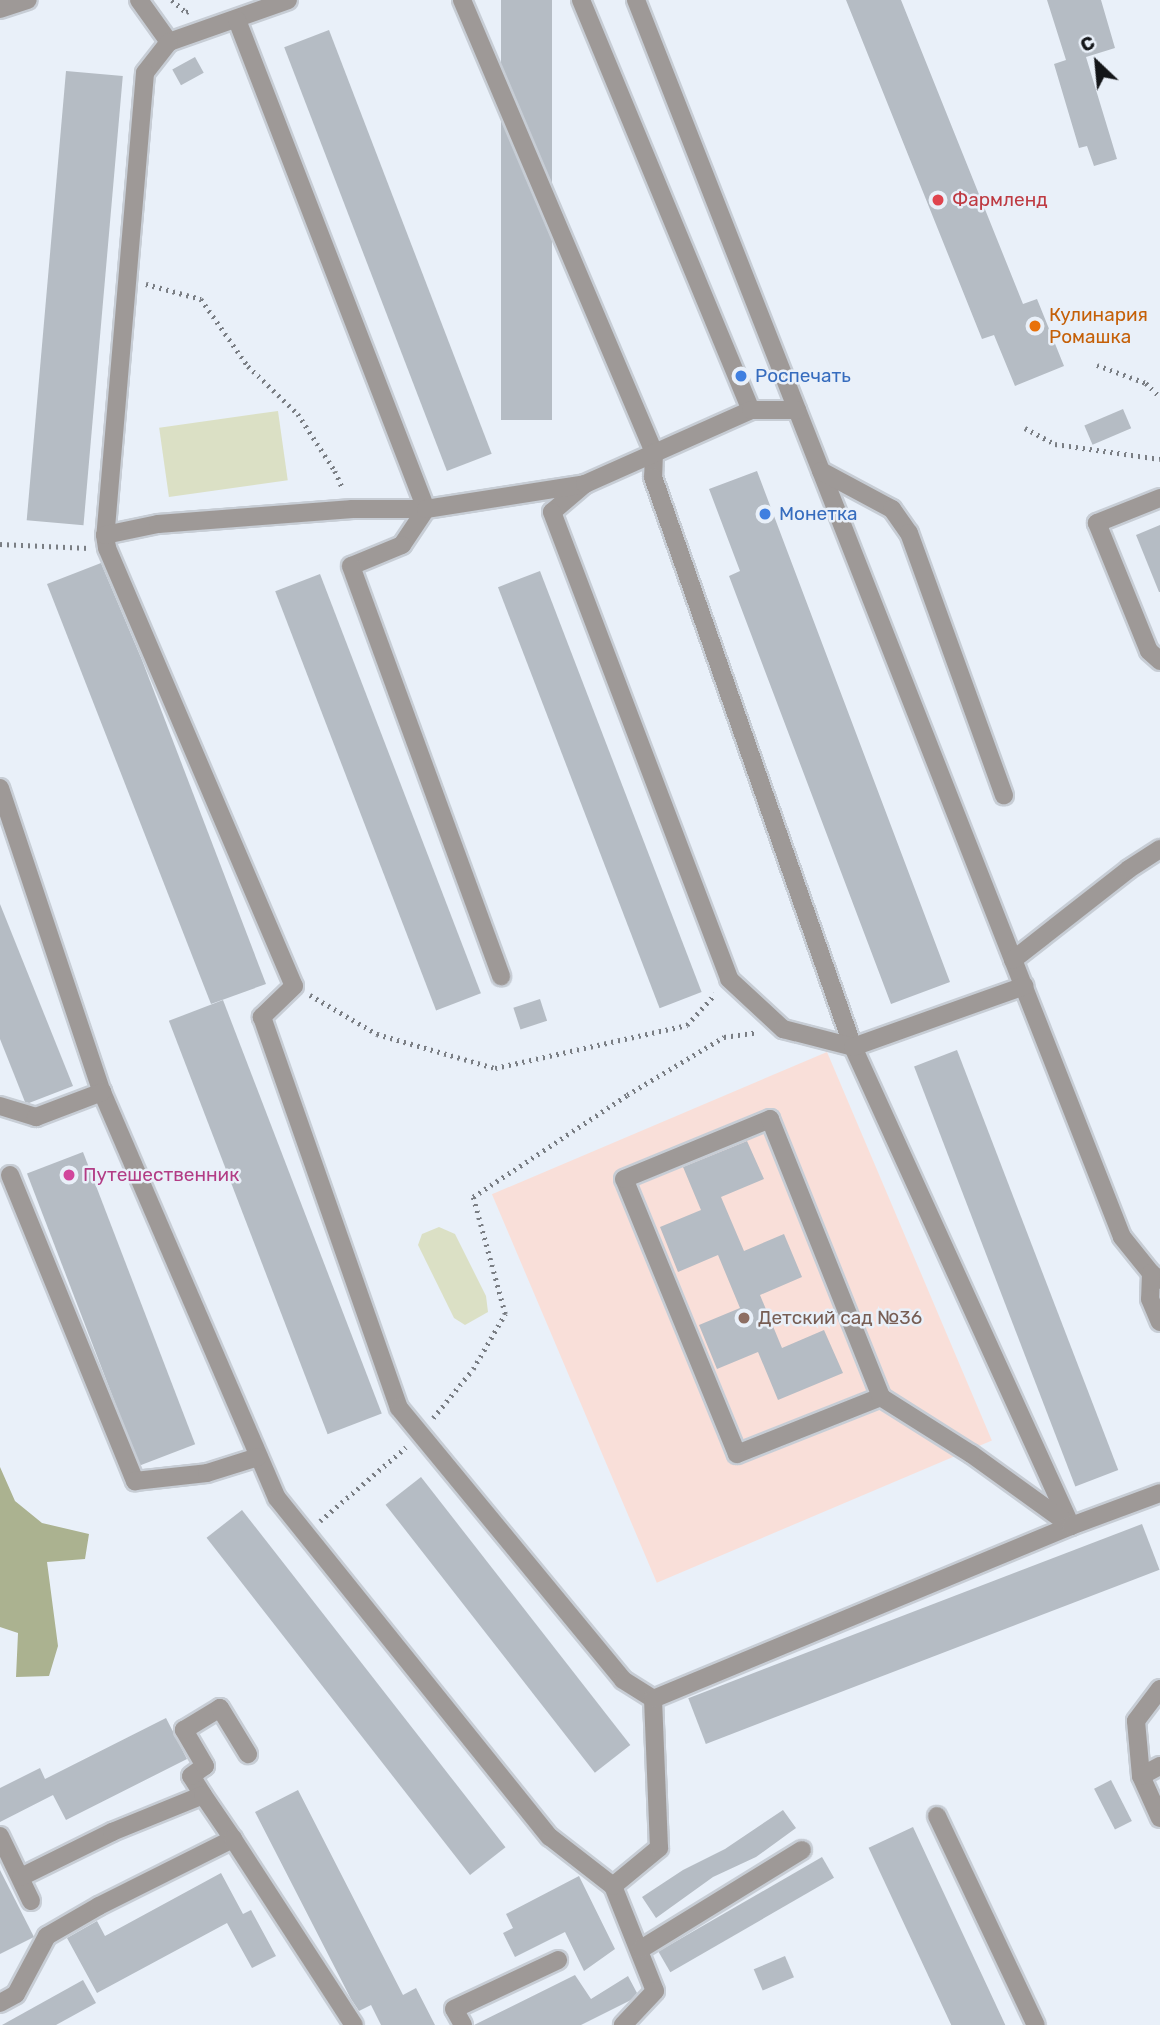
<!DOCTYPE html>
<html>
<head>
<meta charset="utf-8">
<style>
  body { margin:0 }
  #map { position:relative; width:1160px; height:2025px; overflow:hidden; background:#e9f0f9; font-family:Rubik,sans-serif }
  div>[style] { position:absolute }
  [style*='--x'] { left:calc(var(--x)*1px); top:calc(var(--y)*1px); width:calc(var(--w)*1px); rotate:calc(var(--a)*1deg) }
  .education>* { inset:0; background:#f9dfd9; transform-origin:0 0 }
  .green>* { inset:0; background:#dbe0c5; transform-origin:0 0 }
  .forest>* { inset:0; background:#abb290 }
  .building>* { inset:0; background:#b5bcc4; transform-origin:0 0 }
  .path>* { height:4.5px; margin-top:-2.25px; transform-origin:0; background:repeating-linear-gradient(90deg,#7a7e84 0 2px,transparent 0 7px) }
  .roads { filter:drop-shadow(2px 0 #c7cdd5) drop-shadow(-2px 0 #c7cdd5) drop-shadow(0 2px #c7cdd5) drop-shadow(0 -2px #c7cdd5) }
  .minor>* { height:18px; margin:-9px; padding:0 9px; transform-origin:9px; border-radius:9px; background:#9e9997 }
  .dots>* { width:19px; height:19px; translate:-50% -50%; box-sizing:border-box; border:4px solid #e9f0f9; border-radius:50% }
  span { translate:-50% -50%; white-space:nowrap; text-align:center; line-height:1.15; -webkit-text-stroke:5px #e9f0f9; paint-order:stroke }
  .health-label { font-size:19px; color:#be3a42 }
  .left { translate:0 -50%; text-align:left }
  .food-label { font-size:19px; color:#c56008 }
  .shop-label { font-size:19px; color:#366cbe }
  .hotel-label { font-size:19px; color:#b23c85 }
  .education-label { font-size:19px; color:#785e54 }
  .north { position:absolute; left:1062px; top:28px; width:70px; height:70px; -webkit-text-stroke:5px #e9f0f9; paint-order:stroke; rotate:334deg; font-size:19px; font-weight:700; line-height:28px; text-align:center; color:#131518 }
  .north::after { content:''; display:block; margin:auto; width:24px; height:32px; background:#131518; clip-path:polygon(50% 0,100% 100%,50% 72%,0 100%) }
</style>
</head>
<body>
<div id="map">
  <div class="education">
    <i style="left:827px;top:1052px;width:422px;height:364px;rotate:67deg"></i>
  </div>
  <div class="green">
    <i style="left:278px;top:411px;width:70px;height:120px;rotate:82deg"></i>
    <i style="clip-path:polygon(439px 1227px,455px 1234px,486px 1296px,488px 1312px,465px 1325px,454px 1318px,418px 1245px,422px 1234px)"></i>
  </div>
  <div class="forest">
    <i style="clip-path:polygon(0 1467px,15px 1501px,42px 1523px,89px 1534px,85px 1559px,47px 1562px,58px 1646px,49px 1676px,16px 1677px,18px 1633px,0 1627px)"></i>
  </div>
  <div class="building">
    <i style="left:501px;top:0;width:51px;height:420px"></i>
    <i style="clip-path:polygon(846px 0,901px 0,1023px 304px,1037px 299px,1064px 366px,1015px 386px,994px 335px,982px 339px)"></i>
    <i style="clip-path:polygon(1047px 0,1101px 0,1115px 48px,1086px 57px,1117px 159px,1094px 166px,1087px 146px,1079px 148px,1054px 64px,1066px 60px)"></i>
    <i style="left:329px;top:30px;width:454px;height:48px;rotate:69deg"></i>
    <i style="left:195px;top:57px;width:18px;height:26px;rotate:61deg"></i>
    <i style="left:66px;top:71px;width:57px;height:451px;rotate:5deg"></i>
    <i style="left:1123px;top:409px;width:21px;height:42px;rotate:67deg"></i>
    <i style="clip-path:polygon(757px 471px,950px 982px,891px 1004px,729px 576px,740px 571px,709px 489px)"></i>
    <i style="clip-path:polygon(1160px 525px,1160px 592px,1159px 592px,1136px 535px)"></i>
    <i style="clip-path:polygon(101px 563px,142px 660px,266px 984px,211px 1004px,47px 584px)"></i>
    <i style="left:540px;top:571px;width:451px;height:45px;rotate:69deg"></i>
    <i style="left:320px;top:574px;width:449px;height:48px;rotate:69deg"></i>
    <i style="clip-path:polygon(0 904px,73px 1086px,29px 1103px,25px 1102px,0 1039px)"></i>
    <i style="left:540px;top:999px;width:23px;height:28px;rotate:72deg"></i>
    <i style="left:223px;top:1000px;width:443px;height:58px;rotate:69deg"></i>
    <i style="left:957px;top:1050px;width:450px;height:46px;rotate:69deg"></i>
    <i style="clip-path:polygon(747px 1141px,764px 1179px,721px 1197px,744px 1251px,784px 1234px,802px 1277px,760px 1295px,782px 1348px,824px 1330px,843px 1373px,778px 1400px,758px 1352px,717px 1369px,699px 1325px,740px 1308px,718px 1255px,678px 1272px,660px 1227px,701px 1210px,683px 1167px)"></i>
    <i style="left:83px;top:1152px;width:313px;height:60px;rotate:69deg"></i>
    <i style="left:421px;top:1477px;width:340px;height:45px;rotate:52deg"></i>
    <i style="left:242px;top:1510px;width:428px;height:45px;rotate:52deg"></i>
    <i style="left:1142px;top:1524px;width:49px;height:486px;rotate:69deg"></i>
    <i style="clip-path:polygon(166px 1718px,187px 1759px,66px 1820px,53px 1795px,0 1822px,0 1788px,40px 1768px,45px 1779px)"></i>
    <i style="left:1111px;top:1780px;width:46px;height:19px;rotate:63deg"></i>
    <i style="clip-path:polygon(298px 1790px,403px 1995px,416px 1988px,435px 2025px,381px 2025px,371px 2005px,359px 2011px,351px 1999px,255px 1812px)"></i>
    <i style="clip-path:polygon(783px 1810px,796px 1828px,756px 1857px,713px 1877px,656px 1918px,642px 1897px,683px 1870px,725px 1849px)"></i>
    <i style="left:913px;top:1827px;width:219px;height:49px;rotate:65deg"></i>
    <i style="left:822px;top:1857px;width:24px;height:189px;rotate:60deg"></i>
    <i style="clip-path:polygon(0 1870px,34px 1937px,0 1954px)"></i>
    <i style="clip-path:polygon(221px 1873px,243px 1914px,251px 1910px,276px 1956px,252px 1968px,227px 1923px,97px 1993px,67px 1938px,97px 1921px,105px 1936px)"></i>
    <i style="clip-path:polygon(579px 1876px,615px 1949px,584px 1971px,565px 1932px,515px 1957px,503px 1933px,513px 1928px,506px 1914px)"></i>
    <i style="left:785px;top:1956px;width:23px;height:34px;rotate:67deg"></i>
    <i style="clip-path:polygon(575px 1975px,591px 1999px,628px 1976px,637px 1993px,631px 2000px,581px 2025px,474px 2025px)"></i>
    <i style="clip-path:polygon(83px 1980px,96px 2003px,56px 2025px,2px 2025px)"></i>
  </div>
  <div class="path">
    <i style="--x:172;--y:0;--w:18;--a:41"></i>
    <i style="--x:186;--y:12;--w:3;--a:-18"></i>
    <i style="--x:146;--y:284;--w:57;--a:15.3"></i>
    <i style="--x:201;--y:299;--w:82;--a:55"></i>
    <i style="--x:248;--y:366;--w:69;--a:43.8"></i>
    <i style="--x:298;--y:414;--w:68;--a:57"></i>
    <i style="--x:335;--y:471;--w:20;--a:66"></i>
    <i style="--x:1097;--y:365;--w:52;--a:20.2"></i>
    <i style="--x:1146;--y:383;--w:20;--a:45"></i>
    <i style="--x:1025;--y:428;--w:34;--a:28"></i>
    <i style="--x:1055;--y:444;--w:106;--a:8.1"></i>
    <i style="--x:0;--y:544;--w:89;--a:2.6"></i>
    <i style="--x:310;--y:995;--w:78;--a:30.2"></i>
    <i style="--x:377;--y:1034;--w:123;--a:16.1"></i>
    <i style="--x:495;--y:1068;--w:197;--a:-12.6"></i>
    <i style="--x:687;--y:1025;--w:42;--a:-47.9"></i>
    <i style="--x:433;--y:1418;--w:63;--a:-50.8"></i>
    <i style="--x:473;--y:1369;--w:64;--a:-59.8"></i>
    <i style="--x:505;--y:1314;--w:121;--a:-105.3"></i>
    <i style="--x:473;--y:1197;--w:185;--a:-33.5"></i>
    <i style="--x:627;--y:1095;--w:113;--a:-30.9"></i>
    <i style="--x:724;--y:1037;--w:34;--a:-8"></i>
    <i style="--x:320;--y:1521;--w:113;--a:-40.7"></i>
  </div>
  <div class="roads">
    <div class="minor">
      <i style="--x:139;--y:0;--w:52;--a:54.5"></i>
      <i style="--x:169;--y:42;--w:126;--a:-19.4"></i>
      <i style="--x:462;--y:0;--w:491;--a:67"></i>
      <i style="--x:654;--y:452;--w:25;--a:92"></i>
      <i style="--x:653;--y:477;--w:604;--a:70.67"></i>
      <i style="--x:853;--y:1047;--w:526;--a:65.53"></i>
      <i style="--x:1071;--y:1526;--w:123;--a:-144.2"></i>
      <i style="--x:971;--y:1454;--w:107;--a:-147.7"></i>
      <i style="--x:881;--y:1397;--w:155;--a:158.4"></i>
      <i style="--x:737;--y:1454;--w:297;--a:-112.3"></i>
      <i style="--x:624;--y:1179;--w:158;--a:-22.3"></i>
      <i style="--x:770;--y:1119;--w:299;--a:68.2"></i>
      <i style="--x:581;--y:0;--w:444;--a:67.5"></i>
      <i style="--x:636;--y:0;--w:1329;--a:68.55"></i>
      <i style="--x:1122;--y:1237;--w:46;--a:51.1"></i>
      <i style="--x:1151;--y:1273;--w:11;--a:38"></i>
      <i style="--x:0;--y:9;--w:29;--a:-18"></i>
      <i style="--x:237;--y:20;--w:524;--a:68.87"></i>
      <i style="--x:426;--y:509;--w:43;--a:123.7"></i>
      <i style="--x:402;--y:545;--w:55;--a:157.6"></i>
      <i style="--x:351;--y:566;--w:437;--a:69.9"></i>
      <i style="--x:169;--y:42;--w:39;--a:128"></i>
      <i style="--x:145;--y:73;--w:464;--a:94.9"></i>
      <i style="--x:105;--y:535;--w:13;--a:81"></i>
      <i style="--x:107;--y:548;--w:476;--a:66.9"></i>
      <i style="--x:294;--y:986;--w:45;--a:135.9"></i>
      <i style="--x:262;--y:1017;--w:414;--a:70.7"></i>
      <i style="--x:399;--y:1408;--w:352;--a:50.5"></i>
      <i style="--x:623;--y:1680;--w:36;--a:32"></i>
      <i style="--x:821;--y:471;--w:81;--a:28.2"></i>
      <i style="--x:892;--y:509;--w:29;--a:55"></i>
      <i style="--x:909;--y:533;--w:279;--a:70.1"></i>
      <i style="--x:585;--y:484;--w:43;--a:139.7"></i>
      <i style="--x:552;--y:512;--w:499;--a:69.2"></i>
      <i style="--x:729;--y:979;--w:74;--a:42.8"></i>
      <i style="--x:783;--y:1029;--w:72;--a:14.4"></i>
      <i style="--x:853;--y:1047;--w:182;--a:-19.6"></i>
      <i style="--x:1160;--y:498;--w:68;--a:158.4"></i>
      <i style="--x:1097;--y:523;--w:138;--a:67.9"></i>
      <i style="--x:1149;--y:651;--w:15;--a:42"></i>
      <i style="--x:105;--y:535;--w:54;--a:-11.7"></i>
      <i style="--x:158;--y:524;--w:195;--a:-4.4"></i>
      <i style="--x:352;--y:509;--w:74;--a:0"></i>
      <i style="--x:426;--y:509;--w:161;--a:-8.9"></i>
      <i style="--x:585;--y:484;--w:182;--a:-24"></i>
      <i style="--x:751;--y:410;--w:46;--a:0"></i>
      <i style="--x:0;--y:788;--w:321;--a:71.5"></i>
      <i style="--x:102;--y:1092;--w:442;--a:66.7"></i>
      <i style="--x:277;--y:1498;--w:435;--a:51.2"></i>
      <i style="--x:550;--y:1837;--w:80;--a:37.9"></i>
      <i style="--x:613;--y:1886;--w:113;--a:68.2"></i>
      <i style="--x:655;--y:1991;--w:47;--a:133.3"></i>
      <i style="--x:1013;--y:960;--w:147;--a:-38.1"></i>
      <i style="--x:1129;--y:869;--w:37;--a:-33"></i>
      <i style="--x:0;--y:1106;--w:38;--a:17"></i>
      <i style="--x:36;--y:1117;--w:71;--a:-20.7"></i>
      <i style="--x:10;--y:1175;--w:331;--a:67.8"></i>
      <i style="--x:135;--y:1481;--w:72;--a:-6.3"></i>
      <i style="--x:207;--y:1473;--w:53;--a:-17.4"></i>
      <i style="--x:1151;--y:1273;--w:26;--a:92"></i>
      <i style="--x:1150;--y:1299;--w:25;--a:67"></i>
      <i style="--x:1160;--y:1689;--w:40;--a:127"></i>
      <i style="--x:1136;--y:1721;--w:55;--a:84.8"></i>
      <i style="--x:1141;--y:1776;--w:46;--a:65.7"></i>
      <i style="--x:1141;--y:1776;--w:21;--a:-28"></i>
      <i style="--x:203;--y:1795;--w:22;--a:-122"></i>
      <i style="--x:191;--y:1776;--w:17;--a:-36"></i>
      <i style="--x:205;--y:1766;--w:42;--a:-120.3"></i>
      <i style="--x:184;--y:1730;--w:42;--a:-31.4"></i>
      <i style="--x:220;--y:1708;--w:54;--a:58.7"></i>
      <i style="--x:937;--y:1816;--w:231;--a:64.7"></i>
      <i style="--x:0;--y:1836;--w:72;--a:64.5"></i>
      <i style="--x:21;--y:1877;--w:102;--a:-26.3"></i>
      <i style="--x:112;--y:1832;--w:98;--a:-22.1"></i>
      <i style="--x:203;--y:1795;--w:53;--a:55.7"></i>
      <i style="--x:613;--y:1886;--w:60;--a:-39.6"></i>
      <i style="--x:659;--y:1848;--w:149;--a:-92.3"></i>
      <i style="--x:653;--y:1699;--w:452;--a:-22.5"></i>
      <i style="--x:1071;--y:1526;--w:95;--a:-20.3"></i>
      <i style="--x:641;--y:1949;--w:189;--a:-31.6"></i>
      <i style="--x:0;--y:2003;--w:18;--a:-29"></i>
      <i style="--x:16;--y:1994;--w:66;--a:-61.9"></i>
      <i style="--x:47;--y:1936;--w:60;--a:-30"></i>
      <i style="--x:99;--y:1906;--w:150;--a:-26.6"></i>
      <i style="--x:233;--y:1839;--w:222;--a:57"></i>
      <i style="--x:463;--y:2025;--w:18;--a:-119"></i>
      <i style="--x:454;--y:2009;--w:115;--a:-25.2"></i>
    </div>
  </div>
  <div class="dots">
    <i style="left:938px;top:200px;background:#e0444e"></i>
    <i style="left:1035px;top:326px;background:#e8710a"></i>
    <i style="left:741px;top:376px;background:#3f7fe0"></i>
    <i style="left:765px;top:514px;background:#3f7fe0"></i>
    <i style="left:69px;top:1175px;background:#d1479c"></i>
    <i style="left:744px;top:1318px;background:#8d6e63"></i>
  </div>
  <div class="health-label">
    <span class="left" style="left:952px;top:200px">Фармленд</span>
  </div>
  <div class="food-label">
    <span class="left" style="left:1049px;top:326px">Кулинария<br>Ромашка</span>
  </div>
  <div class="shop-label">
    <span class="left" style="left:755px;top:376px">Роспечать</span>
    <span class="left" style="left:779px;top:514px">Монетка</span>
  </div>
  <div class="hotel-label">
    <span class="left" style="left:83px;top:1175px">Путешественник</span>
  </div>
  <div class="education-label">
    <span class="left" style="left:758px;top:1318px">Детский сад №36</span>
  </div>
  <div class="north">С</div>
</div>
</body>
</html>
